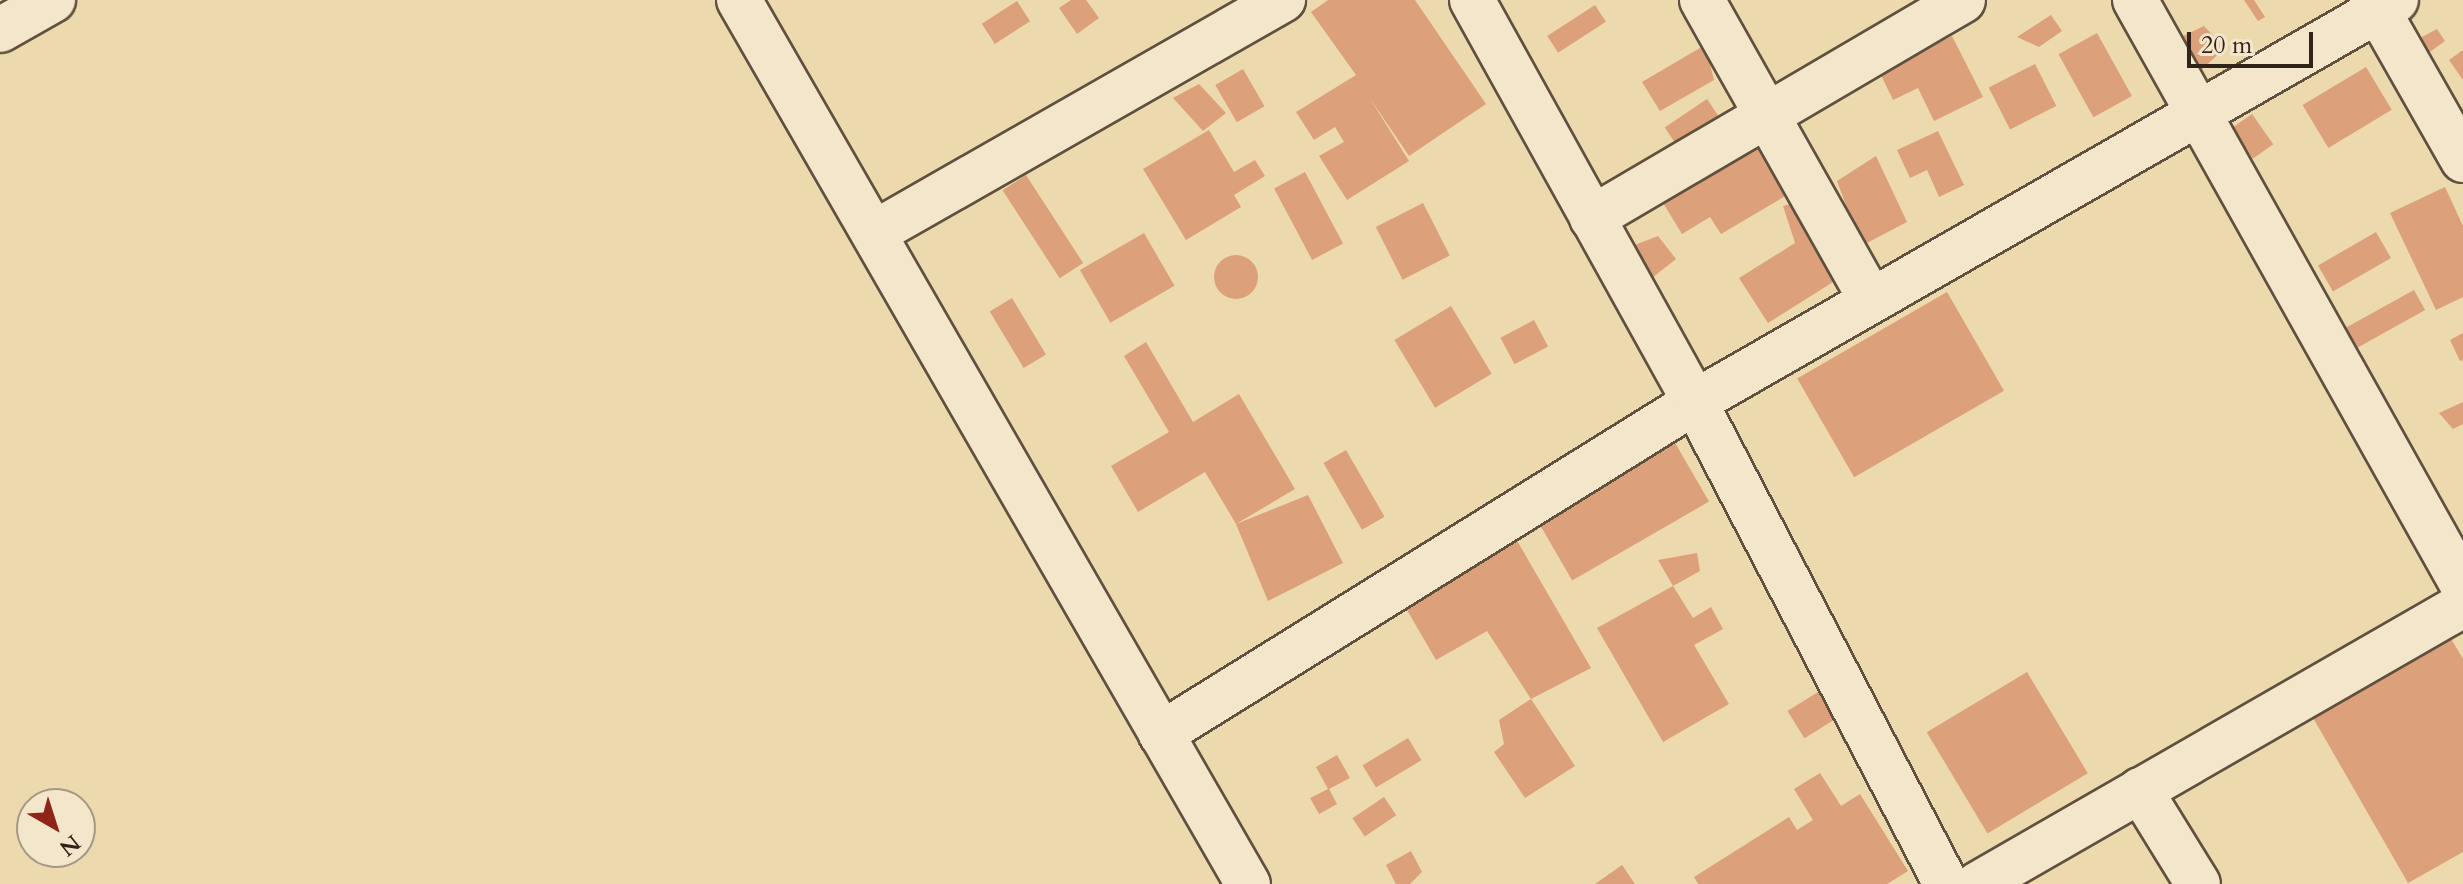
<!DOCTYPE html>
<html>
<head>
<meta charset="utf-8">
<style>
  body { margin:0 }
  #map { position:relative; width:2463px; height:884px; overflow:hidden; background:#edd9ae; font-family:Cardo,serif }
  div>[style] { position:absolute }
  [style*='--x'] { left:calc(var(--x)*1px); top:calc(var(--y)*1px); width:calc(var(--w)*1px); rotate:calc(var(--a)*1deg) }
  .building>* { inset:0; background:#dca07b; transform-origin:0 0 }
  .round { border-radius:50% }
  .roads { filter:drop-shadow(2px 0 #5f503f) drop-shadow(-2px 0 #5f503f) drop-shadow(0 2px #5f503f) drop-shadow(0 -2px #5f503f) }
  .street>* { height:44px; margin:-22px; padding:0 22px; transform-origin:22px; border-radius:22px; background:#f3e6ca }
  .secondary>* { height:44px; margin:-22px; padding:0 22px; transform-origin:22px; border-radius:22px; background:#f3e6ca }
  span { translate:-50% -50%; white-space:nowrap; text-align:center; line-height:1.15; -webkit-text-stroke:8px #f3e6ca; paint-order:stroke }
  .north { position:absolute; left:16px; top:788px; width:80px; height:80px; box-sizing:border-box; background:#f3e6ca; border:2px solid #a59884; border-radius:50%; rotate:141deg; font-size:22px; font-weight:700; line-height:32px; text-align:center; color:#30231a }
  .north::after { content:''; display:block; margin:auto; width:28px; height:36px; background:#8f2418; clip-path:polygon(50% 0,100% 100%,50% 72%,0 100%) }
  .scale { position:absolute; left:2187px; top:32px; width:126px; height:36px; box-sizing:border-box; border:4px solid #30231a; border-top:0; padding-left:10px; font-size:24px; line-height:28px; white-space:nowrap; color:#30231a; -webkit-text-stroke:6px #f3e6ca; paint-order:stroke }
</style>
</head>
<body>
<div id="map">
  <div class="building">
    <i style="clip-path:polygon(1071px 0,1086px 0,1099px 18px,1077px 34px,1059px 8px)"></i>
    <i style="clip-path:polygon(1328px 0,1415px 0,1486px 104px,1409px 156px,1369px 97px,1409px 161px,1347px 200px,1319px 156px,1344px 142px,1335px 127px,1314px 140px,1296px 112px,1356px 75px,1311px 12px)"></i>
    <i style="clip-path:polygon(2244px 0,2254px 0,2265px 17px,2258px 21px)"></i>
    <i style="left:1017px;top:1px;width:24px;height:42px;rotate:57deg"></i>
    <i style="left:1595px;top:5px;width:20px;height:57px;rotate:57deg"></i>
    <i style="clip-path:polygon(2051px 15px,2062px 31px,2039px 47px,2017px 37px)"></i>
    <i style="clip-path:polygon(2204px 26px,2225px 48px,2199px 72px,2183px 36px)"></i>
    <i style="clip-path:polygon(2437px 29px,2445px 41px,2427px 54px,2422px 37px)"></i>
    <i style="left:2097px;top:33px;width:72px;height:44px;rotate:61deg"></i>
    <i style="clip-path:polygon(1952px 36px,1983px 97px,1934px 121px,1918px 88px,1893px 100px,1880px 73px)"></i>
    <i style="clip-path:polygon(1705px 45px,1714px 80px,1660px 111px,1642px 82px)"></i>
    <i style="clip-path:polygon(2463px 50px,2463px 80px,2449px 60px)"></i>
    <i style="left:2035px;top:64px;width:47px;height:52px;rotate:63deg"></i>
    <i style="left:2366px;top:67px;width:50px;height:74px;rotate:59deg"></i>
    <i style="left:1243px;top:69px;width:43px;height:32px;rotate:60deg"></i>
    <i style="clip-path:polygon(1199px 84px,1226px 113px,1203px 131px,1173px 98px)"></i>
    <i style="left:1707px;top:99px;width:27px;height:51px;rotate:56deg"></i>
    <i style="left:2252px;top:114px;width:37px;height:25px;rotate:55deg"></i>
    <i style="clip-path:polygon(1209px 130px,1234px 172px,1255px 160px,1265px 176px,1234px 195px,1241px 207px,1186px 240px,1143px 169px)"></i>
    <i style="clip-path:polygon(1938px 131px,1964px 185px,1939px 197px,1927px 170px,1910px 178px,1897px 150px)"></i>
    <i style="clip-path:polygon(1755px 141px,1787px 195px,1721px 234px,1710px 217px,1682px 234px,1660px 198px)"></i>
    <i style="clip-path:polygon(1876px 156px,1907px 222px,1861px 246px,1837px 181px)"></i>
    <i style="left:1305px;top:172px;width:81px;height:35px;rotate:62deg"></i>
    <i style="left:1026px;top:175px;width:105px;height:28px;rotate:57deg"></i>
    <i style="clip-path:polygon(2445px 187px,2463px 226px,2463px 297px,2436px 310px,2390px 213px)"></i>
    <i style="clip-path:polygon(1804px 200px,1849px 272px,1768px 323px,1739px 278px,1795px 243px,1783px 206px)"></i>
    <i style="left:1423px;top:203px;width:59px;height:53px;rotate:63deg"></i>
    <i style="left:2376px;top:232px;width:30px;height:67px;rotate:60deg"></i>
    <i style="left:1144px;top:233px;width:61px;height:74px;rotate:60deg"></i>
    <i style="clip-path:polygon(1658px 236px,1676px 259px,1652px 278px,1632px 246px)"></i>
    <i class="round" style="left:1214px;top:255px;width:44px;height:44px"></i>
    <i style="left:2414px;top:290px;width:23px;height:78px;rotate:61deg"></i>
    <i style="left:1947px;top:292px;width:114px;height:173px;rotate:60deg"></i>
    <i style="left:1012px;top:298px;width:66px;height:26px;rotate:59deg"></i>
    <i style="left:1451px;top:306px;width:79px;height:66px;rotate:59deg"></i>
    <i style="left:1534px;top:320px;width:30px;height:38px;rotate:62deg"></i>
    <i style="clip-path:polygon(2463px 333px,2463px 360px,2460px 361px,2450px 340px)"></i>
    <i style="clip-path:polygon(1146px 342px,1193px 422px,1239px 394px,1295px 489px,1236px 524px,1205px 472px,1138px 512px,1111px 466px,1169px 432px,1124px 356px)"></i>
    <i style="clip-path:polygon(2463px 402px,2463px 424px,2453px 429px,2439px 413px)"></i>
    <i style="left:1674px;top:441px;width:70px;height:158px;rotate:60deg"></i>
    <i style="left:1346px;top:450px;width:77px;height:26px;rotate:60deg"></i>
    <i style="clip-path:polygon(1308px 495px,1343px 563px,1268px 601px,1236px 524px)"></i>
    <i style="clip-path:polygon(1512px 532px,1591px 668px,1531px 699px,1487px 631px,1436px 660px,1400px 598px)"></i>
    <i style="clip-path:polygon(1697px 553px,1700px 571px,1673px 586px,1658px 560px)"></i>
    <i style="clip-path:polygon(1673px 586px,1693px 618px,1711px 607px,1723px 629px,1694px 645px,1729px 704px,1663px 742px,1597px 628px)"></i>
    <i style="clip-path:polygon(2446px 630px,2463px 659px,2463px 852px,2408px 883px,2308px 709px)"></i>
    <i style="left:2027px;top:672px;width:118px;height:117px;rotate:59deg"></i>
    <i style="left:1818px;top:692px;width:32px;height:36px;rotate:58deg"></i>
    <i style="clip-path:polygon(1531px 699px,1575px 766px,1525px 798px,1494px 752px,1504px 744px,1499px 720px)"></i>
    <i style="left:1408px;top:738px;width:26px;height:53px;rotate:59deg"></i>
    <i style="clip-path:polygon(1337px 755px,1350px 778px,1329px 789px,1337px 804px,1319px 814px,1310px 798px,1328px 789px,1316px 767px)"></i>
    <i style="clip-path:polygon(1820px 773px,1841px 806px,1860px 794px,1908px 871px,1887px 884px,1698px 884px,1694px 877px,1789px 817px,1797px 830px,1813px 820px,1794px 789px)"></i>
    <i style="left:1384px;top:797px;width:22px;height:38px;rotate:56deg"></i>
    <i style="clip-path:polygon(1411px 851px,1422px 872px,1410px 884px,1396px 884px,1386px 865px)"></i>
    <i style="clip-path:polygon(1622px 865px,1635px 884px,1595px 884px)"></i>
  </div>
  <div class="roads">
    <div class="street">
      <i style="--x:739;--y:0;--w:1020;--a:60.07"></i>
      <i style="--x:1472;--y:0;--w:460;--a:61"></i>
      <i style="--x:1695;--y:402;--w:543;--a:62.49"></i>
      <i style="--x:1702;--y:0;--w:344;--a:60.6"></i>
      <i style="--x:2135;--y:0;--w:672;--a:60.76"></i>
      <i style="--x:2372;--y:0;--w:184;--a:60.4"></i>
      <i style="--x:1592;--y:218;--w:430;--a:-30.4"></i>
      <i style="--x:874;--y:233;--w:471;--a:-29.7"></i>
      <i style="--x:1161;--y:734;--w:629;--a:-31.87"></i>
      <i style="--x:1695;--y:402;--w:808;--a:-29.83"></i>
      <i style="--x:2140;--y:790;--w:110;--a:58.3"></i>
      <i style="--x:1978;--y:884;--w:560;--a:-29.91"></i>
    </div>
    <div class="secondary">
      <i style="--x:0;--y:30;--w:61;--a:-29.5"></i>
    </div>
  </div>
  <div class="north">N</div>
  <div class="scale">20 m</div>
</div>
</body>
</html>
